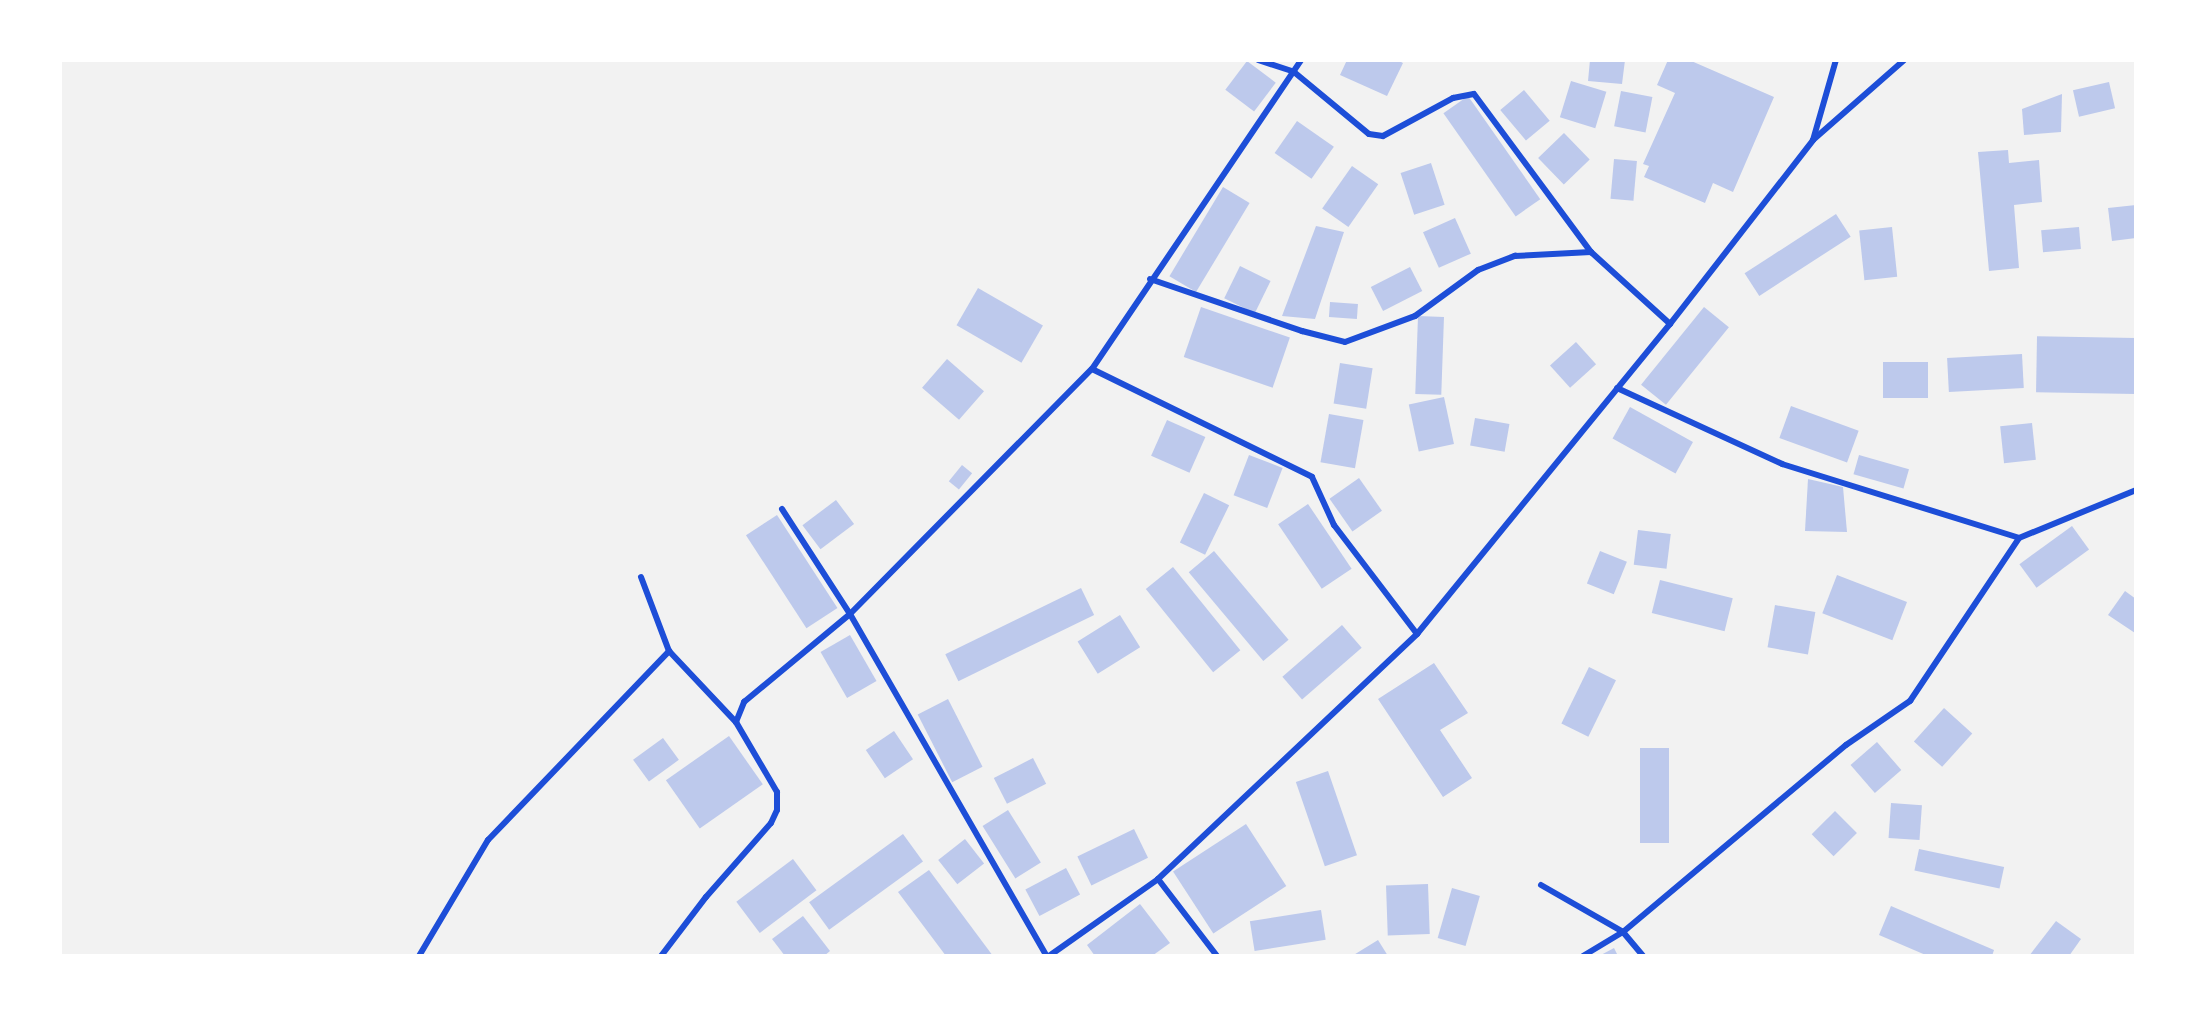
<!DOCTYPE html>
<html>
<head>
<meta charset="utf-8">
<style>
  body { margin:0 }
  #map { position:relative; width:2196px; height:1016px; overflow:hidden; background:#f2f2f2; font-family:Montserrat,sans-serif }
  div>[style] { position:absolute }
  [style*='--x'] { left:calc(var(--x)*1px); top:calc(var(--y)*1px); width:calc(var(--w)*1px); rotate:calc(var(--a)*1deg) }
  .building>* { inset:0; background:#bdc9ec; transform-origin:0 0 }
  .minor>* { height:6px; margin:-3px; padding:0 3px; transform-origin:3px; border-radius:3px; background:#1d4ed8 }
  span { translate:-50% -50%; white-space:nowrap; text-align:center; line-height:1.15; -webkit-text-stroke:6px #fff; paint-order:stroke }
  .frame { position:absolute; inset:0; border:62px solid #fff; pointer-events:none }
</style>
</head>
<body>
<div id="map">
  <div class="building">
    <i style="clip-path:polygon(1347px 60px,1397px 60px,1403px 63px,1387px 96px,1340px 75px)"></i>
    <i style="clip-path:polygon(1590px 60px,1625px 60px,1622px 84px,1588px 81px)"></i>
    <i style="clip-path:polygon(1668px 60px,1689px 60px,1774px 97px,1733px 192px,1713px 183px,1705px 203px,1644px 177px,1649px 166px,1643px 164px,1675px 93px,1657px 85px)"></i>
    <i style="left:1247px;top:61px;width:36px;height:36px;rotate:37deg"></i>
    <i style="left:1571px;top:81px;width:37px;height:38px;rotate:17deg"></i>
    <i style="left:2109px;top:82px;width:27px;height:37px;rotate:77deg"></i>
    <i style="left:1524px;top:90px;width:40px;height:31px;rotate:50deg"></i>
    <i style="left:1621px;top:91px;width:32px;height:36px;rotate:11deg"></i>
    <i style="clip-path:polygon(2062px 94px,2061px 132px,2024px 135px,2022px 109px)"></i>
    <i style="left:1468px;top:96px;width:126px;height:30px;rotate:55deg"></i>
    <i style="left:1297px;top:121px;width:45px;height:39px;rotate:35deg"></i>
    <i style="left:1564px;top:133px;width:37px;height:36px;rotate:46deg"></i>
    <i style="clip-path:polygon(2008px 150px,2009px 163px,2039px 160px,2042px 202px,2014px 205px,2019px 268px,1989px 271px,1978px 152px)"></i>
    <i style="left:1614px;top:159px;width:23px;height:40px;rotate:5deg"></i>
    <i style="left:1431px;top:163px;width:44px;height:32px;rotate:72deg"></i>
    <i style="left:1352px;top:166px;width:32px;height:52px;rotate:35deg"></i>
    <i style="left:1223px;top:187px;width:31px;height:104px;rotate:31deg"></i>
    <i style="clip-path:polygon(2136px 205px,2136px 238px,2112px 241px,2108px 208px)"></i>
    <i style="left:1836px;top:214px;width:27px;height:109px;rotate:57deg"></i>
    <i style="left:1455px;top:218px;width:39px;height:35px;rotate:66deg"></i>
    <i style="clip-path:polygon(1316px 226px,1344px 232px,1315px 319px,1282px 316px)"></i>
    <i style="left:1892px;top:227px;width:50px;height:33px;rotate:84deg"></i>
    <i style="left:2079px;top:227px;width:22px;height:38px;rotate:85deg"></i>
    <i style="left:1240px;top:266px;width:34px;height:36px;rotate:26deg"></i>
    <i style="left:1410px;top:267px;width:27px;height:44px;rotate:63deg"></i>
    <i style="left:978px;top:288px;width:75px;height:43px;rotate:30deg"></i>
    <i style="left:1330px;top:302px;width:28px;height:15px;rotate:4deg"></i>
    <i style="left:1201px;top:307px;width:94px;height:53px;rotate:19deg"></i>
    <i style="left:1704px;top:307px;width:32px;height:100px;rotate:39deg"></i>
    <i style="left:1418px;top:316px;width:26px;height:78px;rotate:2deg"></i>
    <i style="left:2136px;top:338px;width:56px;height:99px;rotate:91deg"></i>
    <i style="left:1576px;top:342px;width:30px;height:35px;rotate:48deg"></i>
    <i style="left:2022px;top:354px;width:34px;height:75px;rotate:87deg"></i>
    <i style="left:947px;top:359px;width:49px;height:38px;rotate:41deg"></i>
    <i style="left:1883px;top:362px;width:45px;height:36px"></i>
    <i style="left:1340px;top:363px;width:33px;height:41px;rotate:9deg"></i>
    <i style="left:1444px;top:397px;width:48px;height:36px;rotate:78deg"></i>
    <i style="left:1791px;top:406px;width:72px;height:34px;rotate:20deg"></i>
    <i style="left:1630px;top:407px;width:72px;height:36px;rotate:29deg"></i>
    <i style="left:1329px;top:414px;width:35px;height:49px;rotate:10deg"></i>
    <i style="left:1475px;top:418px;width:35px;height:28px;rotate:10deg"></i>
    <i style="left:1167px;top:420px;width:42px;height:39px;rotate:24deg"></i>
    <i style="left:2032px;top:423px;width:37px;height:32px;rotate:84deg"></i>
    <i style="left:1249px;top:455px;width:36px;height:43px;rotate:21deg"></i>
    <i style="left:1859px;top:455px;width:52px;height:20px;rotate:16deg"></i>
    <i style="left:962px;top:465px;width:13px;height:21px;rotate:39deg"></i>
    <i style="left:1359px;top:478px;width:40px;height:36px;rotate:55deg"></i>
    <i style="clip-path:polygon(1808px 479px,1843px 487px,1847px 532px,1805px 531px)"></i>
    <i style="left:1204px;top:493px;width:28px;height:55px;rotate:26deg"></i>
    <i style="left:836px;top:500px;width:30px;height:42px;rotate:53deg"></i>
    <i style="left:1308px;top:504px;width:78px;height:36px;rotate:56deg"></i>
    <i style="left:777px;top:515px;width:111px;height:37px;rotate:57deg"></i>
    <i style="left:2072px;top:526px;width:29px;height:65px;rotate:54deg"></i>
    <i style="left:1638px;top:530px;width:33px;height:35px;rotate:7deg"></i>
    <i style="left:1214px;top:551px;width:116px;height:33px;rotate:50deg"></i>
    <i style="left:1600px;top:551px;width:29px;height:35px;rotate:22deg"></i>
    <i style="left:1173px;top:567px;width:107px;height:35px;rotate:51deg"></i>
    <i style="left:1837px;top:575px;width:75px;height:41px;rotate:21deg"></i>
    <i style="left:1660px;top:580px;width:75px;height:34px;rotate:14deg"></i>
    <i style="left:1081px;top:588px;width:30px;height:151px;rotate:64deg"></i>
    <i style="clip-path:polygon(2125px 591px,2136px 599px,2135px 633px,2108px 615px)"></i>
    <i style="left:1775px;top:605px;width:41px;height:43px;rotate:10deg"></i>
    <i style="left:1120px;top:615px;width:38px;height:50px;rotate:58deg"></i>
    <i style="left:1342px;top:625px;width:30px;height:79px;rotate:49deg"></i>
    <i style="left:850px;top:635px;width:53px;height:34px;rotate:60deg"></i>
    <i style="clip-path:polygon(1434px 663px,1468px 713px,1440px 730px,1472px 778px,1443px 797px,1378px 699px)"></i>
    <i style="left:1589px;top:667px;width:30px;height:63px;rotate:26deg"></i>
    <i style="left:948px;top:699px;width:76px;height:34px;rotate:63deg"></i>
    <i style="left:1944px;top:708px;width:38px;height:45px;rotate:42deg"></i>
    <i style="left:894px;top:731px;width:34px;height:34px;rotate:56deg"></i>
    <i style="left:729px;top:736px;width:59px;height:77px;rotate:55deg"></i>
    <i style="left:663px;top:738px;width:27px;height:37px;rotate:54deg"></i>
    <i style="left:1877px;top:742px;width:37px;height:35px;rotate:49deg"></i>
    <i style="left:1640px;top:748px;width:29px;height:95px"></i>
    <i style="left:1033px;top:758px;width:29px;height:44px;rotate:63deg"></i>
    <i style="left:1328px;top:771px;width:89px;height:34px;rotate:71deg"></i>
    <i style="left:1891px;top:803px;width:31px;height:35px;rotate:4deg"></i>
    <i style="left:1008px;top:810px;width:62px;height:30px;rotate:58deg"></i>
    <i style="left:1835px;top:811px;width:31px;height:33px;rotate:45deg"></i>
    <i style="left:1246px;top:824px;width:74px;height:87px;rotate:57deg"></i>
    <i style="left:1134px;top:829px;width:32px;height:63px;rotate:64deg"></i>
    <i style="left:903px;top:834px;width:34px;height:116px;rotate:54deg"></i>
    <i style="left:965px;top:839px;width:31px;height:34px;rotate:52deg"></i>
    <i style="left:1919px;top:849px;width:87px;height:22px;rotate:12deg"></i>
    <i style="left:793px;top:859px;width:39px;height:71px;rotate:53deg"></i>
    <i style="left:1066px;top:868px;width:30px;height:46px;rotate:62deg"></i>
    <i style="clip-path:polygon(929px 870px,993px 956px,946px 956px,898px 892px)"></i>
    <i style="left:1428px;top:884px;width:50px;height:42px;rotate:88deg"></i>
    <i style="left:1452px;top:888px;width:29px;height:52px;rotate:16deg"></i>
    <i style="clip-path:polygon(1140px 904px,1170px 943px,1152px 956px,1095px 956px,1087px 945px)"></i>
    <i style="clip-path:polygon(1891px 906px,1994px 950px,1992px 956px,1928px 956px,1879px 935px)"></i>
    <i style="left:1321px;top:910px;width:30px;height:72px;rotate:81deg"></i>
    <i style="clip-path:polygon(803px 916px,830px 951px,824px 956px,785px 956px,772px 939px)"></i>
    <i style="clip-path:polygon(2056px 921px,2081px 939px,2069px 956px,2029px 956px)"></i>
    <i style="clip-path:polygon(1378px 940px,1388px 956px,1352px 956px)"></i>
    <i style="clip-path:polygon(1614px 948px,1618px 956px,1599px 956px)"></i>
  </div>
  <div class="minor">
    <i style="--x:1258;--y:60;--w:38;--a:18"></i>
    <i style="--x:1294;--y:72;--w:97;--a:39.6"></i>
    <i style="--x:1369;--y:134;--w:14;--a:8"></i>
    <i style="--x:1383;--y:136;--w:80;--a:-28.5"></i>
    <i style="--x:1453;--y:98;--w:21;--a:-11"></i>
    <i style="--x:1474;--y:94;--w:197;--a:53.5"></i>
    <i style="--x:1591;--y:252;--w:107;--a:42.3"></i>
    <i style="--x:1813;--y:140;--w:121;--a:-41.3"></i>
    <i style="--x:1150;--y:279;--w:161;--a:18.9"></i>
    <i style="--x:1302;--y:331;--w:44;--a:14.3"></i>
    <i style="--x:1345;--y:342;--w:75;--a:-20.4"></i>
    <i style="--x:1415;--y:316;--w:78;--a:-36.1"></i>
    <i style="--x:1478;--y:270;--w:40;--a:-21"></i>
    <i style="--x:1515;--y:256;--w:76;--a:-3"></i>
    <i style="--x:1092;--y:369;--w:245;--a:26.1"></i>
    <i style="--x:1312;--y:477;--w:53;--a:65.4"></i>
    <i style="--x:1334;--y:525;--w:137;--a:52.7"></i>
    <i style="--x:1617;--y:388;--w:182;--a:24.7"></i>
    <i style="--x:1782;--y:464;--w:248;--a:17.3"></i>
    <i style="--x:782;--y:509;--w:125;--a:57.1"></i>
    <i style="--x:850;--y:614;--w:395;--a:60.1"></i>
    <i style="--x:641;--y:577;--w:79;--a:69.3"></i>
    <i style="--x:669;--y:651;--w:98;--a:46.7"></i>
    <i style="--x:736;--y:722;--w:22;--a:-68"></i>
    <i style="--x:744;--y:702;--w:138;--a:-39.7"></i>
    <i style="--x:850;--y:614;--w:344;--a:-45.4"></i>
    <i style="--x:1092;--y:369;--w:373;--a:-55.9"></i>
    <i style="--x:1158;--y:879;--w:97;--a:52.5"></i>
    <i style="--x:1541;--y:885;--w:95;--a:29.8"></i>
    <i style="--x:1623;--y:932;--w:31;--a:50"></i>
    <i style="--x:419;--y:956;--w:135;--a:-59.3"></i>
    <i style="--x:488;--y:840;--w:262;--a:-46.2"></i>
    <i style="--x:661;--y:956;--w:74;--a:-52.7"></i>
    <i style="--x:706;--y:897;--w:98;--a:-48.7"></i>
    <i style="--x:771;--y:823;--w:14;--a:-65"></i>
    <i style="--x:777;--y:810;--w:18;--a:-90"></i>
    <i style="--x:777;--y:792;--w:81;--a:-120.4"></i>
    <i style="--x:1049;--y:956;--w:133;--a:-35.2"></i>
    <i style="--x:1158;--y:879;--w:357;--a:-43.4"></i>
    <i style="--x:1417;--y:634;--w:400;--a:-50.8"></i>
    <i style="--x:1670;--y:324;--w:233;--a:-52.1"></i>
    <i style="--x:1813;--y:140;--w:83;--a:-74"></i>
    <i style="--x:1583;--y:956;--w:47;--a:-31"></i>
    <i style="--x:1623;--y:932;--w:291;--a:-40"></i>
    <i style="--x:1846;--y:745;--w:78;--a:-34.5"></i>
    <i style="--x:1910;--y:701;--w:196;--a:-56.2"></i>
    <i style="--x:2019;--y:538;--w:126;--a:-22.3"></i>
  </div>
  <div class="frame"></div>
</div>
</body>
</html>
